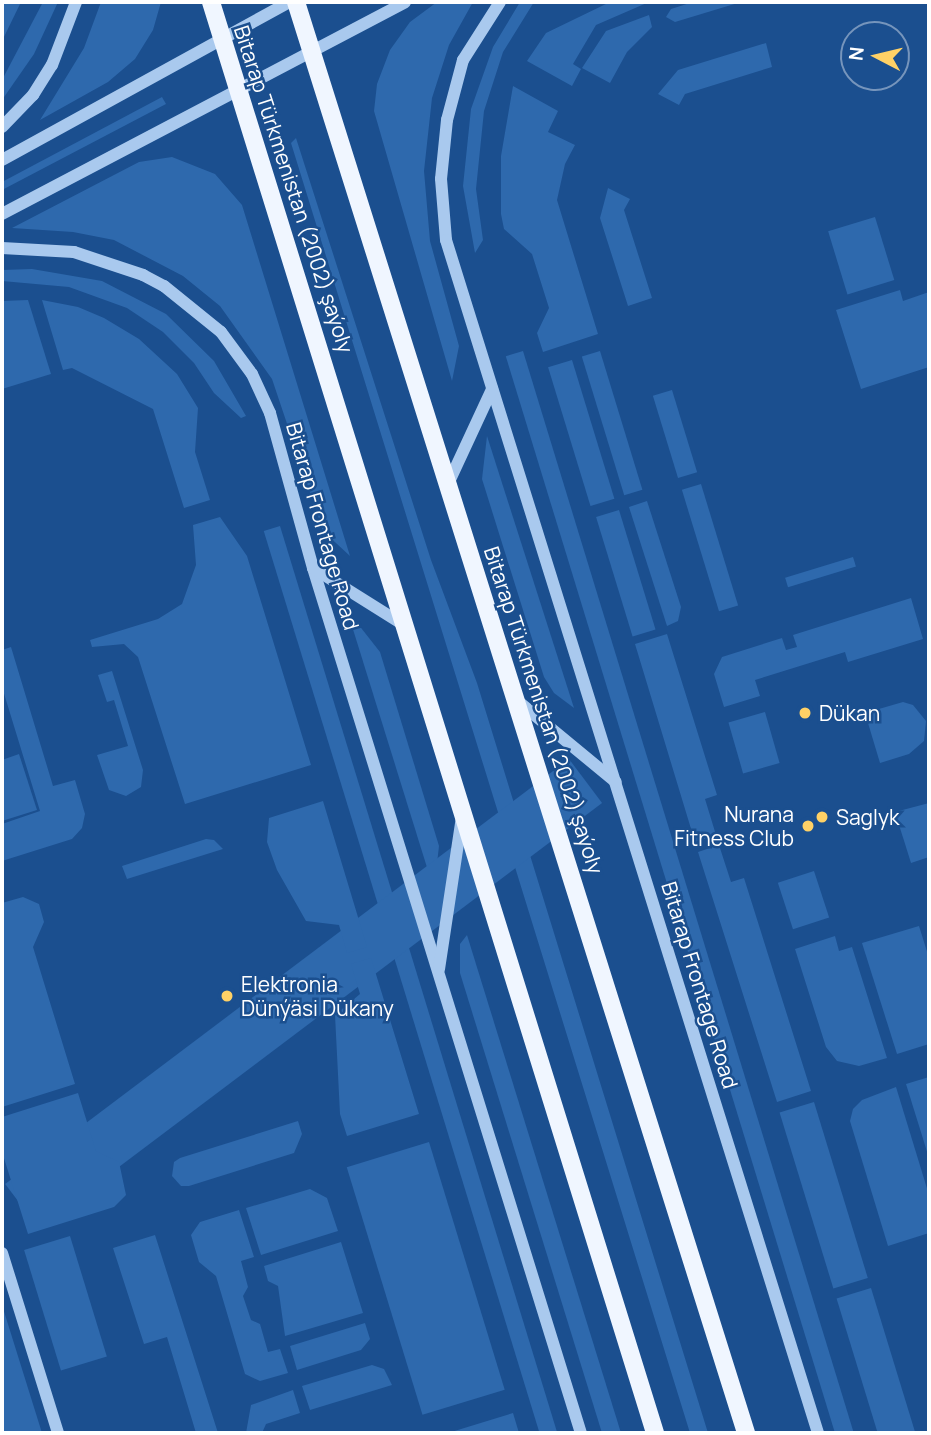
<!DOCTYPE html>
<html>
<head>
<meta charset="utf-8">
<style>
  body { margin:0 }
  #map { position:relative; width:931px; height:1435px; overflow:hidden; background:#1b4f8f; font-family:Manrope,sans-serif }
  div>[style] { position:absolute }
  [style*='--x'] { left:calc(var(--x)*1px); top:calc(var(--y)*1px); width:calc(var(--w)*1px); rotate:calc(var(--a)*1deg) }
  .green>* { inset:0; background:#2e69ad; transform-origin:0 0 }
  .minor>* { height:12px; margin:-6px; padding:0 6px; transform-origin:6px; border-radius:6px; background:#a9c9ee }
  .major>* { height:18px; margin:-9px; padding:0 9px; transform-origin:9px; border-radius:9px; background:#f0f6ff }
  .dots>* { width:19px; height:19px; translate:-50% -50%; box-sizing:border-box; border:4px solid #1b4f8f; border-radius:50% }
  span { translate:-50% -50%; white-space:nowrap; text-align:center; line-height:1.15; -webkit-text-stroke:5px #1b4f8f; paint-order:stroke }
  .street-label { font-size:21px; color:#fff }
  .poi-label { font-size:21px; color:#fff }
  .left { translate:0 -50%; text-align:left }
  .right { translate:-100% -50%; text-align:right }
  .frame { position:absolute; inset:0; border:4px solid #fff; pointer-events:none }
  .north { position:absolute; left:840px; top:21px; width:70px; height:70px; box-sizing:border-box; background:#1b4f8f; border:2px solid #7695bc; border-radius:50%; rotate:277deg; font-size:19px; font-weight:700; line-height:28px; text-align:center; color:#fff }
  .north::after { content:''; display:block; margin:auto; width:24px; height:32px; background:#ffd166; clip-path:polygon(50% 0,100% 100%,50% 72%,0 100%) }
</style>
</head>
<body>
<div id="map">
  <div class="green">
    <i style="clip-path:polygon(2px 2px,21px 2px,2px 41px)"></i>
    <i style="clip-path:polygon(43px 2px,58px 2px,34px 54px,2px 100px,2px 80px)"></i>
    <i style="clip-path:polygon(101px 2px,161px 2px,153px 30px,135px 59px,108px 82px,40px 120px,84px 48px)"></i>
    <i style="clip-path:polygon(437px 2px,473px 2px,449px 45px,432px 98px,424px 171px,430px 241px,459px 346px,452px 381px,374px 111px,377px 84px,390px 50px,410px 22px)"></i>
    <i style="clip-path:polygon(520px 2px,534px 2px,503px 52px,484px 111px,476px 189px,483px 240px,475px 253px,463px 186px,471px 109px,493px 47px)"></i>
    <i style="clip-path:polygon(610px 2px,649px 2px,596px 25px,573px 64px,581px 69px,572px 86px,527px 61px,546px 33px)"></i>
    <i style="clip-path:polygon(693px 2px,741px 2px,675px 22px,666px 17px,671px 9px)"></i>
    <i style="clip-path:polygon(649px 15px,652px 27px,627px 52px,610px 83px,582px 68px,606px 31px)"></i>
    <i style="clip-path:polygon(766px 43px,772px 67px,685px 94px,679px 105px,658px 94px,678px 70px)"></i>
    <i style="clip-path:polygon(513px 86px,558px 111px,548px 132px,575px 145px,565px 164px,557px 200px,598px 334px,543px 352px,537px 333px,549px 308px,532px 254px,504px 229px,501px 214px,501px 156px)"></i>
    <i style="clip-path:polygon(162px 97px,166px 104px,2px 190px,2px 182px)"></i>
    <i style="clip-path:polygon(296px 138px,431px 560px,477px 683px,708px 1433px,690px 1433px,291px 143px)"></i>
    <i style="clip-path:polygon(172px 157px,215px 174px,242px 205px,350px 556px,323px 531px,272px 379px,220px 306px,183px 276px,114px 240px,73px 232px,12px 228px,139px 162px)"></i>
    <i style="clip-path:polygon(608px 188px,630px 199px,624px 210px,652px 298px,628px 306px,600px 218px)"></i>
    <i style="left:875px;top:217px;width:66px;height:49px;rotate:73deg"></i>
    <i style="clip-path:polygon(32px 269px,102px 281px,166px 314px,214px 361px,246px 416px,241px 418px,214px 393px,194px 363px,163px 332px,127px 308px,69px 287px,2px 281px,2px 270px)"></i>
    <i style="clip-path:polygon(900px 290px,903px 301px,929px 292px,929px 367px,861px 389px,836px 310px)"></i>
    <i style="clip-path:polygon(28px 300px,51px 374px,2px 389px,2px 301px)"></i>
    <i style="clip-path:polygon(42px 300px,78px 307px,104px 318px,139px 339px,177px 374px,198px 408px,195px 452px,210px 500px,184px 508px,153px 409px,72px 368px,63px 370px)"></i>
    <i style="left:523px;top:351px;width:1132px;height:18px;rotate:73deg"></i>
    <i style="left:600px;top:351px;width:145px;height:19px;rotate:73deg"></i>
    <i style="left:572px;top:360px;width:145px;height:25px;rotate:73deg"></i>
    <i style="left:672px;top:390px;width:86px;height:20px;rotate:73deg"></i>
    <i style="clip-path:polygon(487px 436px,574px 708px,554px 693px,544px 677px,482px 479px)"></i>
    <i style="left:701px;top:484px;width:127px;height:20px;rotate:73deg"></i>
    <i style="clip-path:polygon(647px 501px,681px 607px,678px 621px,667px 626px,629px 507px)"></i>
    <i style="left:619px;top:510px;width:125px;height:24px;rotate:73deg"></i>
    <i style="clip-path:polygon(220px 517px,247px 556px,311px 765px,185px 804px,138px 657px,124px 644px,92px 647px,90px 640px,158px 619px,182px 604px,196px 565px,193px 525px)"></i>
    <i style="left:280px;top:526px;width:949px;height:17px;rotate:73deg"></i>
    <i style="left:853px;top:557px;width:10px;height:71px;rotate:73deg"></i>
    <i style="clip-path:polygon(911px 598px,923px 639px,848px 662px,845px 652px,755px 680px,760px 696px,724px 707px,714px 674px,722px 657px,782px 638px,786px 650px,797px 647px,793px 635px)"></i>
    <i style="clip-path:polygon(347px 610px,380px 652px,439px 846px,434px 890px)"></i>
    <i style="clip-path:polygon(667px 634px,717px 795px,705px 799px,716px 835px,695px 842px,635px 644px)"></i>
    <i style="clip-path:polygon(11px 647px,53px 786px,75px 780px,85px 814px,82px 828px,72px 839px,2px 861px,2px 824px,40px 811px,2px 687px,2px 650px)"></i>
    <i style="clip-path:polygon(112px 671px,143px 770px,141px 787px,126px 796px,109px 790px,97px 755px,128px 746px,114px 700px,107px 702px,98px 675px)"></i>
    <i style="clip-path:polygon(903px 702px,913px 705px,926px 721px,924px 741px,909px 754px,880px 763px,865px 713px)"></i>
    <i style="left:765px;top:712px;width:53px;height:38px;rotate:74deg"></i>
    <i style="clip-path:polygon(19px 754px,37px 810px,2px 821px,2px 760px)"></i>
    <i style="left:569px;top:759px;width:55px;height:706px;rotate:53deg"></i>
    <i style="clip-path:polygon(323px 801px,367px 947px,347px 953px,339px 925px,306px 921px,277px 870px,267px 842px,269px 818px)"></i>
    <i style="clip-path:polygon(929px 803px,929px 857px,911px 863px,895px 812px)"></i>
    <i style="clip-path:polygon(206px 839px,214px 840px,223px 849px,127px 879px,122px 866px)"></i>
    <i style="clip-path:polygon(719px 845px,731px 882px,744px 878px,811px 1091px,777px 1102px,698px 852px)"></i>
    <i style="left:814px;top:871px;width:49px;height:38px;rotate:72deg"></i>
    <i style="clip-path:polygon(23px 897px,39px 904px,44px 922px,33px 947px,75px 1084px,2px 1107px,2px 903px)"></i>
    <i style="clip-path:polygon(919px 926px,929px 958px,929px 1044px,897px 1054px,862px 943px)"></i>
    <i style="clip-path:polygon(467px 935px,621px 1433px,602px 1433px,460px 973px,460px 944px)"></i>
    <i style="clip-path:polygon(835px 936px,839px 951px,852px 947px,887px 1058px,859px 1066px,837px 1061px,826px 1047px,795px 949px)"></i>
    <i style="clip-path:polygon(371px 958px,419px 1114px,347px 1136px,340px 1114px,335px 1015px,360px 994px,351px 964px)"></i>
    <i style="clip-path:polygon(929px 1077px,929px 1158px,906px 1084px)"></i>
    <i style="clip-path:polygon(896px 1087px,929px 1195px,929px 1233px,888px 1246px,850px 1121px,853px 1109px,862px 1100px)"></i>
    <i style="clip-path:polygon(78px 1093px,96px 1151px,119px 1162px,126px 1195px,114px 1207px,28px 1234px,2px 1152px,2px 1117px)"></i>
    <i style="left:814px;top:1102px;width:184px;height:36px;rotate:73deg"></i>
    <i style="clip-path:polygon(298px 1121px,302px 1134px,294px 1153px,189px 1186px,181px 1186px,172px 1176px,174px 1162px,180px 1158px)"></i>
    <i style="left:429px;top:1142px;width:259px;height:86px;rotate:73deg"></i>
    <i style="clip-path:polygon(310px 1189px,327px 1198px,338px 1231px,261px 1255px,246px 1208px)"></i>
    <i style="clip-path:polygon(239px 1210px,254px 1257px,241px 1261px,248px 1287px,243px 1296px,251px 1320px,260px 1324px,268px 1352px,280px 1349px,288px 1373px,260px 1381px,245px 1374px,216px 1276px,199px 1262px,191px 1235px,200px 1222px)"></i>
    <i style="clip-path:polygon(155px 1235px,218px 1433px,196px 1433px,167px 1337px,144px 1344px,113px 1248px)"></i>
    <i style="left:70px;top:1236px;width:126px;height:48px;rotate:73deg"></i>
    <i style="clip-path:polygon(341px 1242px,363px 1313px,285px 1336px,278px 1286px,268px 1281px,264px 1266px)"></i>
    <i style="left:871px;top:1288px;width:152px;height:36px;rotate:73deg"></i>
    <i style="clip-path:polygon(2px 1305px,42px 1433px,2px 1433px)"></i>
    <i style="clip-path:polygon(365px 1323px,370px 1339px,361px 1350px,297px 1370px,290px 1346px)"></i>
    <i style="clip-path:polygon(372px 1365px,384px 1369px,392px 1385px,310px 1410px,302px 1386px)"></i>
    <i style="clip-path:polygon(293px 1390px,300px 1413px,266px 1424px,262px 1433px,246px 1433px,251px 1405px)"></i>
    <i style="clip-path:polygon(513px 1413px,519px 1433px,448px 1433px)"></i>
  </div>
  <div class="minor">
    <i style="--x:500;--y:2;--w:69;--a:122.5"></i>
    <i style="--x:463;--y:60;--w:62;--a:104.9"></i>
    <i style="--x:447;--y:120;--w:59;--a:95.8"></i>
    <i style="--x:441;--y:179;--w:61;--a:85.3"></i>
    <i style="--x:446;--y:240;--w:1250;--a:72.68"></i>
    <i style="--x:2;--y:127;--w:45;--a:-45.9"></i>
    <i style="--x:33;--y:95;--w:36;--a:-58"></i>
    <i style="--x:52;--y:65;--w:67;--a:-69.1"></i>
    <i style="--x:2;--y:160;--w:328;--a:-28.8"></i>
    <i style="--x:2;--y:214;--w:455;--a:-27.7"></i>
    <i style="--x:2;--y:248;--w:72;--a:3.2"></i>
    <i style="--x:74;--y:252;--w:73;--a:18.4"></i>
    <i style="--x:143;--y:275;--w:24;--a:28"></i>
    <i style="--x:164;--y:286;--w:73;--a:38.9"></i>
    <i style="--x:221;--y:332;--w:52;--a:53.6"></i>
    <i style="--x:252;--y:374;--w:43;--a:65.2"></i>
    <i style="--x:270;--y:413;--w:161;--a:74.5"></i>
    <i style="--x:313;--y:568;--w:906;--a:72.79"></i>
    <i style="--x:448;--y:484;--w:105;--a:-65.1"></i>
    <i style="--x:313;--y:568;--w:111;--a:32.1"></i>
    <i style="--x:520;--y:703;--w:124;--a:39.5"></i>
    <i style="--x:439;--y:969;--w:154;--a:-81.4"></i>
    <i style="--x:2;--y:1253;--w:189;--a:72.7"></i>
  </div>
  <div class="major">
    <i style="--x:211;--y:2;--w:1498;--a:72.76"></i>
    <i style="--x:296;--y:2;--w:1500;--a:72.54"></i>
  </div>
  <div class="dots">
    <i style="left:805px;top:713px;background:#ffd166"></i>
    <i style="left:822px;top:817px;background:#ffd166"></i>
    <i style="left:808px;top:826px;background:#ffd166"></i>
    <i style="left:227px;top:996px;background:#ffd166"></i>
  </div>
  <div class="street-label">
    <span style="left:294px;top:189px;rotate:72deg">Bitarap Türkmenistan (2002) şaýoly</span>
    <span style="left:323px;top:526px;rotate:74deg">Bitarap Frontage Road</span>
    <span style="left:544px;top:710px;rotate:72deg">Bitarap Türkmenistan (2002) şaýoly</span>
    <span style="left:700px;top:985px;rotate:73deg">Bitarap Frontage Road</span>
  </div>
  <div class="poi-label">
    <span class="left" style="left:819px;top:713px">Dükan</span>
    <span class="right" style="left:794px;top:826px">Nurana<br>Fitness Club</span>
    <span class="left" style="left:836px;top:817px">Saglyk</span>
    <span class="left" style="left:241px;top:996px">Elektronia<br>Dünýäsi Dükany</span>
  </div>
  <div class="frame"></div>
  <div class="north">N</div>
</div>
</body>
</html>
